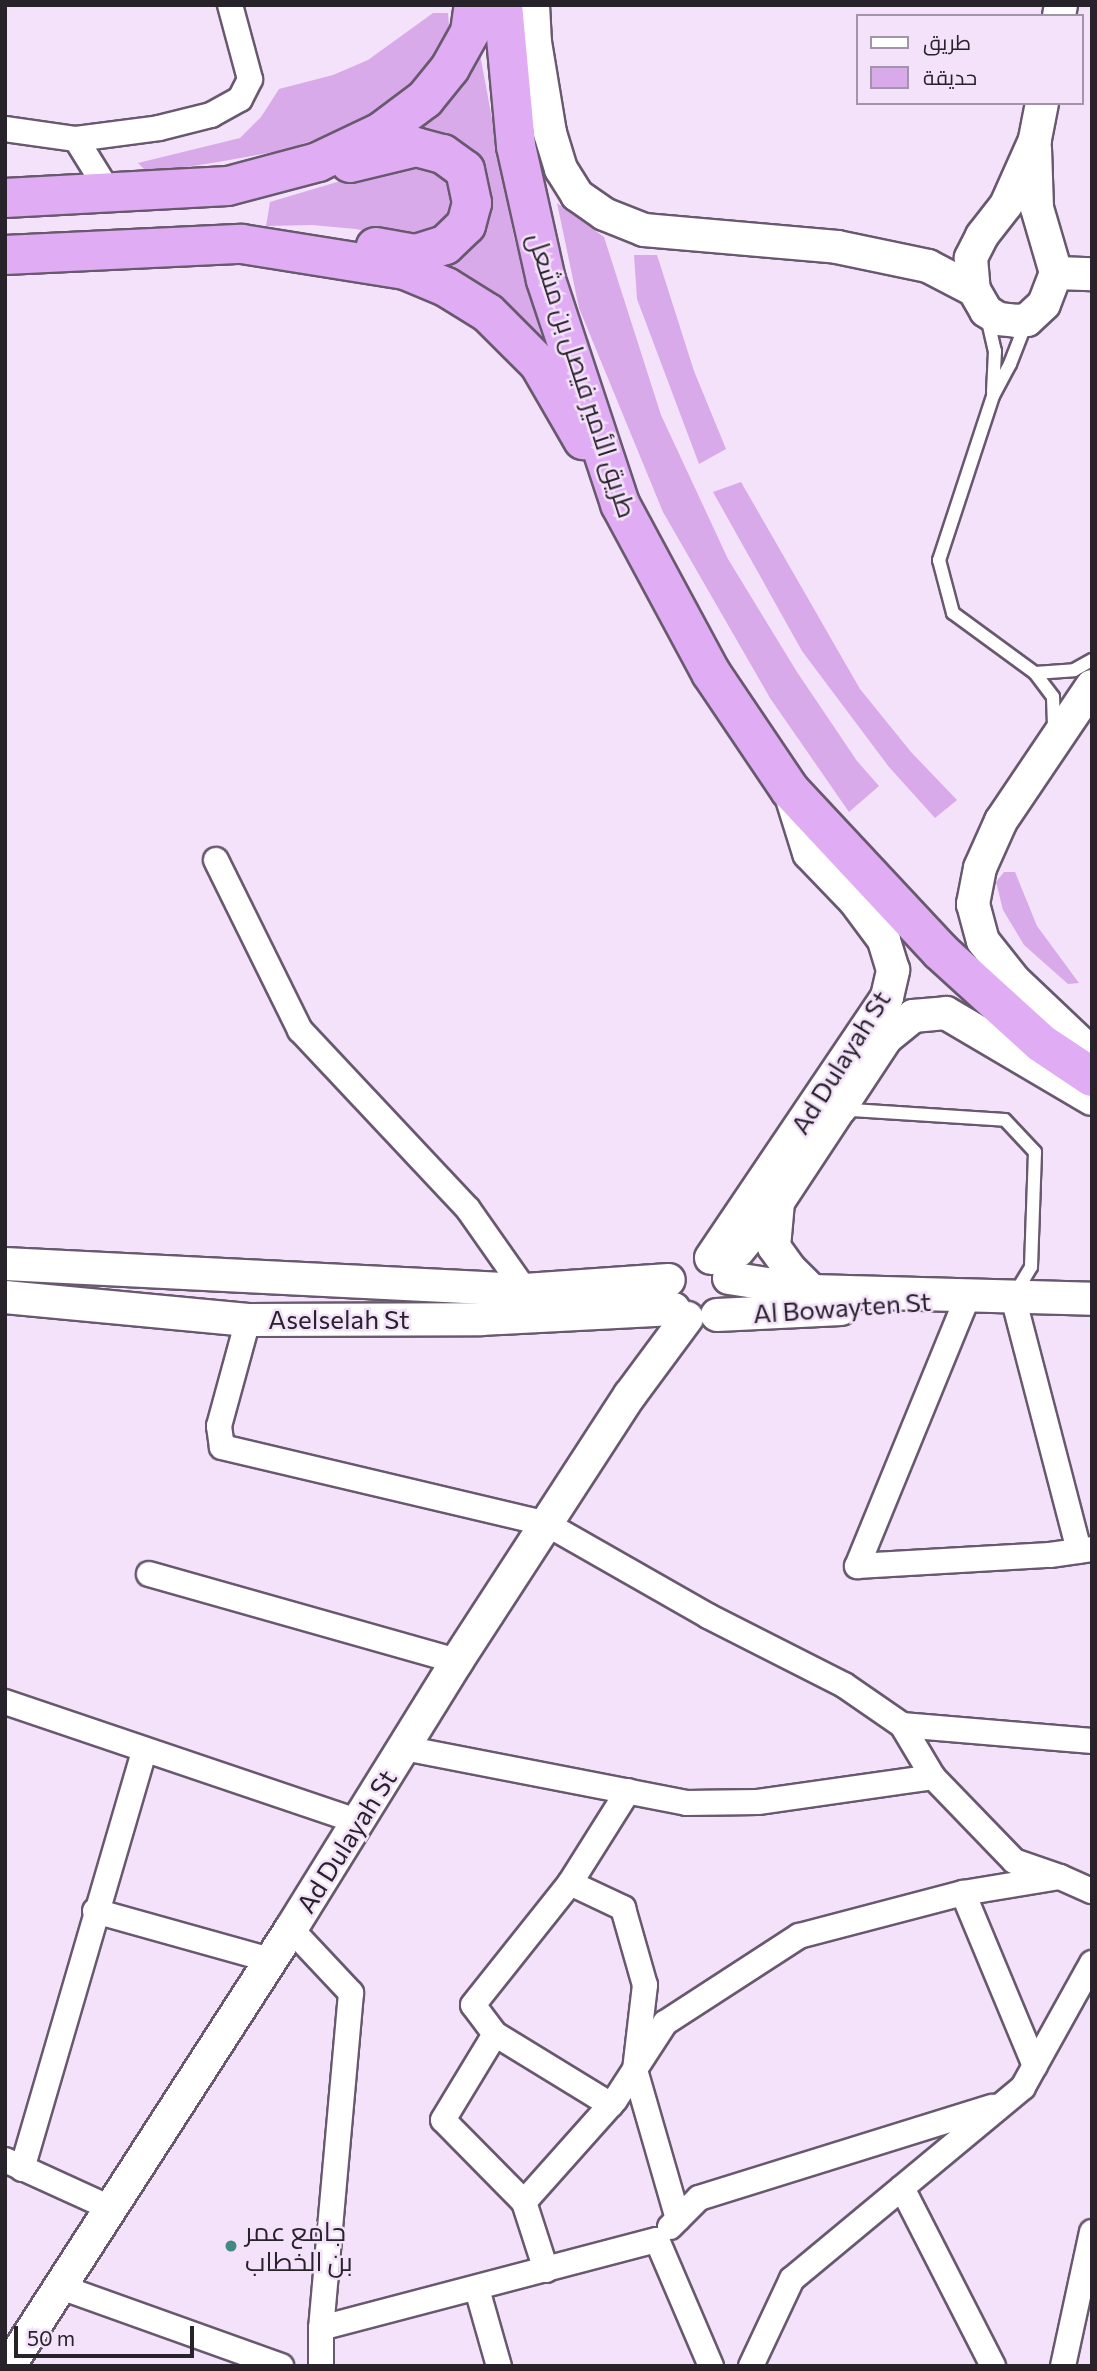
<!DOCTYPE html>
<html>
<head>
<meta charset="utf-8">
<style>
  body { margin:0 }
  #map { position:relative; width:1097px; height:2371px; overflow:hidden; background:#f3e2fa; font-family:Commissioner,Cairo,sans-serif }
  div>[style] { position:absolute }
  [style*='--x'] { left:calc(var(--x)*1px); top:calc(var(--y)*1px); width:calc(var(--w)*1px); rotate:calc(var(--a)*1deg) }
  .green>* { inset:0; background:#d8aaea }
  .roads { filter:drop-shadow(2px 0 #68596e) drop-shadow(-2px 0 #68596e) drop-shadow(0 2px #68596e) drop-shadow(0 -2px #68596e) }
  .service>* { height:12px; margin:-6px; padding:0 6px; transform-origin:6px; border-radius:6px; background:#fff }
  .minor>* { height:24px; margin:-12px; padding:0 12px; transform-origin:12px; border-radius:12px; background:#fff }
  .tertiary>* { height:32px; margin:-16px; padding:0 16px; transform-origin:16px; border-radius:16px; background:#fff }
  .trunk>* { height:38px; margin:-19px; padding:0 19px; transform-origin:19px; border-radius:19px; background:#e0acf4 }
  .dots>* { width:19px; height:19px; translate:-50% -50%; box-sizing:border-box; border:4px solid #f3e2fa; border-radius:50% }
  span { translate:-50% -50%; white-space:nowrap; text-align:center; line-height:1.15; -webkit-text-stroke:5px #f3e2fa; paint-order:stroke }
  .street-label { font-size:26px; color:#28222b }
  .poi-label { font-size:26px; color:#28222b }
  .left { translate:0 -50%; text-align:left }
  .frame { position:absolute; inset:0; border:7px solid #28222b; pointer-events:none }
  .legend { position:absolute; left:856px; top:14px; width:228px; height:91px; box-sizing:border-box; background:#f3e2fa; border:2px solid #a295a7; margin:0; padding:9px 12px; list-style:none; font-size:21px; color:#28222b }
  .legend li { display:flex; align-items:center; gap:14px; height:35px }
  .legend b { width:35px; border:2px solid #a295a7 }
  .scale { position:absolute; left:14px; top:2326px; width:180px; height:32px; box-sizing:border-box; border:4px solid #28222b; border-top:0; padding-left:9px; font-size:21px; line-height:24px; white-space:nowrap; color:#28222b; -webkit-text-stroke:5px #f3e2fa; paint-order:stroke }
</style>
</head>
<body>
<div id="map">
  <div class="green">
    <i style="clip-path:polygon(433px 13px,448px 13px,449px 26px,435px 59px,400px 96px,340px 131px,285px 150px,218px 162px,148px 173px,138px 163px,240px 138px,261px 117px,279px 89px,333px 75px,368px 60px)"></i>
    <i style="clip-path:polygon(479px 49px,514px 237px,544px 346px,432px 262px,490px 202px,488px 178px,474px 159px,400px 138px)"></i>
    <i style="clip-path:polygon(411px 160px,444px 174px,451px 188px,455px 202px,452px 219px,433px 240px,401px 240px,356px 229px,312px 225px,266px 226px,270px 202px)"></i>
    <i style="clip-path:polygon(557px 203px,604px 237px,661px 415px,728px 559px,797px 672px,857px 761px,879px 786px,849px 812px,770px 698px,663px 512px,579px 308px)"></i>
    <i style="clip-path:polygon(634px 255px,657px 255px,694px 371px,726px 449px,699px 464px,637px 299px)"></i>
    <i style="clip-path:polygon(741px 482px,860px 689px,911px 752px,957px 800px,935px 818px,889px 767px,802px 651px,713px 492px)"></i>
    <i style="clip-path:polygon(1004px 872px,1015px 872px,1037px 926px,1079px 983px,1068px 984px,1024px 945px,1003px 910px,996px 882px)"></i>
  </div>
  <div class="roads">
    <div class="service">
      <i style="--x:987;--y:317;--w:35;--a:77"></i>
      <i style="--x:995;--y:351;--w:41;--a:92.8"></i>
      <i style="--x:1026;--y:323;--w:44;--a:111.3"></i>
      <i style="--x:1010;--y:364;--w:36;--a:118"></i>
      <i style="--x:993;--y:396;--w:173;--a:108.2"></i>
      <i style="--x:939;--y:560;--w:55;--a:75.2"></i>
      <i style="--x:953;--y:613;--w:102;--a:36.2"></i>
      <i style="--x:1035;--y:673;--w:30;--a:53"></i>
      <i style="--x:1053;--y:697;--w:33;--a:88"></i>
      <i style="--x:1035;--y:673;--w:39;--a:-4"></i>
      <i style="--x:1074;--y:670;--w:21;--a:-29"></i>
      <i style="--x:847;--y:1116;--w:8;--a:-50"></i>
      <i style="--x:852;--y:1110;--w:153;--a:3.7"></i>
      <i style="--x:1005;--y:1120;--w:44;--a:46.8"></i>
      <i style="--x:1035;--y:1152;--w:115;--a:92"></i>
      <i style="--x:1031;--y:1267;--w:31;--a:121"></i>
    </div>
    <div class="minor">
      <i style="--x:5;--y:129;--w:72;--a:8"></i>
      <i style="--x:76;--y:139;--w:65;--a:58.3"></i>
      <i style="--x:76;--y:139;--w:84;--a:-7.5"></i>
      <i style="--x:159;--y:128;--w:54;--a:-14"></i>
      <i style="--x:211;--y:115;--w:33;--a:-29"></i>
      <i style="--x:240;--y:99;--w:22;--a:-63"></i>
      <i style="--x:250;--y:79;--w:77;--a:-105.1"></i>
      <i style="--x:216;--y:860;--w:190;--a:63.7"></i>
      <i style="--x:300;--y:1030;--w:245;--a:46.8"></i>
      <i style="--x:468;--y:1209;--w:99;--a:54.9"></i>
      <i style="--x:968;--y:1296;--w:292;--a:112.3"></i>
      <i style="--x:857;--y:1566;--w:193;--a:-3.3"></i>
      <i style="--x:1050;--y:1555;--w:42;--a:-8.1"></i>
      <i style="--x:1013;--y:1297;--w:262;--a:75.4"></i>
      <i style="--x:248;--y:1320;--w:110;--a:105.3"></i>
      <i style="--x:219;--y:1426;--w:21;--a:82"></i>
      <i style="--x:222;--y:1447;--w:334;--a:13.3"></i>
      <i style="--x:547;--y:1524;--w:185;--a:29.7"></i>
      <i style="--x:708;--y:1616;--w:153;--a:26.9"></i>
      <i style="--x:844;--y:1685;--w:70;--a:34.6"></i>
      <i style="--x:902;--y:1725;--w:61;--a:59.2"></i>
      <i style="--x:933;--y:1777;--w:117;--a:46"></i>
      <i style="--x:1014;--y:1861;--w:49;--a:19.2"></i>
      <i style="--x:149;--y:1574;--w:320;--a:15.8"></i>
      <i style="--x:5;--y:1702;--w:372;--a:18.7"></i>
      <i style="--x:902;--y:1725;--w:191;--a:4.8"></i>
      <i style="--x:404;--y:1748;--w:287;--a:11"></i>
      <i style="--x:686;--y:1803;--w:72;--a:-0.8"></i>
      <i style="--x:758;--y:1802;--w:177;--a:-8.1"></i>
      <i style="--x:628;--y:1791;--w:109;--a:122.2"></i>
      <i style="--x:570;--y:1883;--w:59;--a:25.3"></i>
      <i style="--x:623;--y:1908;--w:80;--a:74.1"></i>
      <i style="--x:645;--y:1985;--w:86;--a:96.7"></i>
      <i style="--x:635;--y:2070;--w:155;--a:73.9"></i>
      <i style="--x:963;--y:1893;--w:187;--a:67.4"></i>
      <i style="--x:95;--y:1911;--w:182;--a:15.6"></i>
      <i style="--x:291;--y:1929;--w:88;--a:46.8"></i>
      <i style="--x:351;--y:1993;--w:336;--a:95.1"></i>
      <i style="--x:321;--y:2328;--w:38;--a:90"></i>
      <i style="--x:495;--y:2034;--w:36;--a:-127"></i>
      <i style="--x:473;--y:2005;--w:156;--a:-51.5"></i>
      <i style="--x:5;--y:2160;--w:113;--a:24.5"></i>
      <i style="--x:22;--y:2169;--w:435;--a:-73.7"></i>
      <i style="--x:902;--y:2188;--w:200;--a:62.9"></i>
      <i style="--x:524;--y:2202;--w:137;--a:-48.3"></i>
      <i style="--x:615;--y:2100;--w:92;--a:-57"></i>
      <i style="--x:665;--y:2023;--w:160;--a:-33"></i>
      <i style="--x:799;--y:1936;--w:170;--a:-14.7"></i>
      <i style="--x:963;--y:1893;--w:98;--a:-9.4"></i>
      <i style="--x:1060;--y:1877;--w:35;--a:24"></i>
      <i style="--x:670;--y:2227;--w:41;--a:-45"></i>
      <i style="--x:699;--y:2198;--w:307;--a:-17.3"></i>
      <i style="--x:546;--y:2270;--w:71;--a:-107.9"></i>
      <i style="--x:524;--y:2202;--w:115;--a:-134.6"></i>
      <i style="--x:443;--y:2120;--w:100;--a:-58.8"></i>
      <i style="--x:495;--y:2034;--w:136;--a:31.5"></i>
      <i style="--x:58;--y:2286;--w:237;--a:19.7"></i>
      <i style="--x:477;--y:2289;--w:80;--a:74.1"></i>
      <i style="--x:321;--y:2328;--w:347;--a:-14.7"></i>
      <i style="--x:657;--y:2240;--w:137;--a:66.8"></i>
      <i style="--x:751;--y:2366;--w:96;--a:-64.8"></i>
      <i style="--x:792;--y:2279;--w:300;--a:-39.7"></i>
      <i style="--x:1023;--y:2087;--w:142;--a:-60.9"></i>
      <i style="--x:1063;--y:2366;--w:137;--a:-77.8"></i>
    </div>
    <div class="tertiary">
      <i style="--x:533;--y:5;--w:37;--a:87"></i>
      <i style="--x:535;--y:42;--w:92;--a:80.6"></i>
      <i style="--x:550;--y:133;--w:38;--a:73"></i>
      <i style="--x:561;--y:169;--w:31;--a:58"></i>
      <i style="--x:577;--y:195;--w:33;--a:35"></i>
      <i style="--x:604;--y:214;--w:43;--a:21.8"></i>
      <i style="--x:644;--y:230;--w:194;--a:5"></i>
      <i style="--x:837;--y:247;--w:93;--a:11.8"></i>
      <i style="--x:928;--y:266;--w:52;--a:27.6"></i>
      <i style="--x:1059;--y:16;--w:11;--a:-80"></i>
      <i style="--x:1042;--y:103;--w:38;--a:101"></i>
      <i style="--x:1035;--y:140;--w:71;--a:114"></i>
      <i style="--x:1006;--y:205;--w:39;--a:128"></i>
      <i style="--x:982;--y:236;--w:25;--a:117"></i>
      <i style="--x:971;--y:258;--w:32;--a:85"></i>
      <i style="--x:974;--y:290;--w:24;--a:60"></i>
      <i style="--x:986;--y:311;--w:15;--a:32"></i>
      <i style="--x:999;--y:319;--w:18;--a:6"></i>
      <i style="--x:1017;--y:321;--w:10;--a:-6"></i>
      <i style="--x:1027;--y:320;--w:23;--a:-43"></i>
      <i style="--x:1044;--y:304;--w:33;--a:-69"></i>
      <i style="--x:1056;--y:273;--w:36;--a:2"></i>
      <i style="--x:1035;--y:148;--w:60;--a:88.1"></i>
      <i style="--x:1037;--y:208;--w:68;--a:73.7"></i>
      <i style="--x:1092;--y:686;--w:163;--a:124"></i>
      <i style="--x:1001;--y:821;--w:51;--a:114.1"></i>
      <i style="--x:980;--y:868;--w:37;--a:101"></i>
      <i style="--x:973;--y:904;--w:38;--a:75"></i>
      <i style="--x:983;--y:941;--w:50;--a:51.5"></i>
      <i style="--x:1014;--y:980;--w:108;--a:43.5"></i>
      <i style="--x:778;--y:1202;--w:45;--a:95.1"></i>
      <i style="--x:774;--y:1247;--w:27;--a:54"></i>
      <i style="--x:790;--y:1269;--w:31;--a:45"></i>
      <i style="--x:738;--y:1251;--w:63;--a:-50.8"></i>
      <i style="--x:778;--y:1202;--w:196;--a:-56.6"></i>
      <i style="--x:886;--y:1038;--w:35;--a:-39"></i>
      <i style="--x:913;--y:1016;--w:33;--a:-5"></i>
      <i style="--x:946;--y:1013;--w:169;--a:30.5"></i>
      <i style="--x:711;--y:1258;--w:315;--a:-56"></i>
      <i style="--x:887;--y:997;--w:28;--a:-77"></i>
      <i style="--x:893;--y:970;--w:31;--a:-107"></i>
      <i style="--x:884;--y:940;--w:49;--a:-126.6"></i>
      <i style="--x:855;--y:901;--w:66;--a:-133.8"></i>
      <i style="--x:809;--y:853;--w:64;--a:-107.3"></i>
      <i style="--x:5;--y:1264;--w:521;--a:2.86"></i>
      <i style="--x:525;--y:1290;--w:144;--a:-4"></i>
      <i style="--x:729;--y:1278;--w:84;--a:8.9"></i>
      <i style="--x:812;--y:1291;--w:280;--a:1.6"></i>
      <i style="--x:5;--y:1297;--w:244;--a:5.4"></i>
      <i style="--x:248;--y:1320;--w:233;--a:-0.2"></i>
      <i style="--x:481;--y:1319;--w:193;--a:-3"></i>
      <i style="--x:717;--y:1315;--w:124;--a:-2.8"></i>
      <i style="--x:9;--y:2366;--w:520;--a:-57.17"></i>
      <i style="--x:291;--y:1929;--w:315;--a:-58.2"></i>
      <i style="--x:457;--y:1661;--w:317;--a:-57"></i>
      <i style="--x:630;--y:1395;--w:96;--a:-53.5"></i>
    </div>
    <div class="trunk">
      <i style="--x:503;--y:5;--w:142;--a:84.7"></i>
      <i style="--x:516;--y:146;--w:137;--a:77.4"></i>
      <i style="--x:546;--y:280;--w:236;--a:71.7"></i>
      <i style="--x:620;--y:504;--w:192;--a:61.7"></i>
      <i style="--x:711;--y:673;--w:141;--a:56"></i>
      <i style="--x:790;--y:790;--w:220;--a:47"></i>
      <i style="--x:940;--y:951;--w:137;--a:42.3"></i>
      <i style="--x:1041;--y:1043;--w:61;--a:33.7"></i>
      <i style="--x:350;--y:163;--w:68;--a:-13.6"></i>
      <i style="--x:416;--y:147;--w:28;--a:15"></i>
      <i style="--x:443;--y:154;--w:27;--a:36"></i>
      <i style="--x:465;--y:170;--w:34;--a:78"></i>
      <i style="--x:472;--y:203;--w:23;--a:105"></i>
      <i style="--x:466;--y:225;--w:29;--a:136"></i>
      <i style="--x:445;--y:245;--w:31;--a:163"></i>
      <i style="--x:415;--y:254;--w:40;--a:-170"></i>
      <i style="--x:5;--y:198;--w:223;--a:-3.1"></i>
      <i style="--x:228;--y:186;--w:93;--a:-14.9"></i>
      <i style="--x:318;--y:162;--w:70;--a:-25.5"></i>
      <i style="--x:381;--y:132;--w:55;--a:-36.9"></i>
      <i style="--x:425;--y:99;--w:40;--a:-51"></i>
      <i style="--x:450;--y:68;--w:41;--a:-60.9"></i>
      <i style="--x:470;--y:32;--w:27;--a:-82"></i>
      <i style="--x:5;--y:255;--w:237;--a:-2.7"></i>
      <i style="--x:242;--y:244;--w:165;--a:9.1"></i>
      <i style="--x:405;--y:270;--w:44;--a:22.5"></i>
      <i style="--x:446;--y:287;--w:49;--a:31.8"></i>
      <i style="--x:488;--y:313;--w:72;--a:45"></i>
      <i style="--x:539;--y:364;--w:88;--a:59.9"></i>
    </div>
  </div>
  <div class="dots">
    <i style="left:231px;top:2246px;background:#428984"></i>
  </div>
  <div class="street-label">
    <span style="left:583px;top:375px;rotate:72deg">طريق الأمير فيصل بن مشعل</span>
    <span style="left:840px;top:1062px;rotate:-58deg">Ad Dulayah St</span>
    <span style="left:842px;top:1307px;rotate:-4deg">Al Bowayten St</span>
    <span style="left:339px;top:1319px">Aselselah St</span>
    <span style="left:346px;top:1841px;rotate:-58deg">Ad Dulayah St</span>
  </div>
  <div class="poi-label">
    <span class="left" style="left:245px;top:2246px">جامع عمر<br>بن الخطاب</span>
  </div>
  <div class="frame"></div>
  <ul class="legend">
  <li><b style="height:9px;background:#fff"></b>طريق</li>
  <li><b style="height:19px;background:#d8aaea"></b>حديقة</li>
  </ul>
  <div class="scale">50 m</div>
</div>
</body>
</html>
